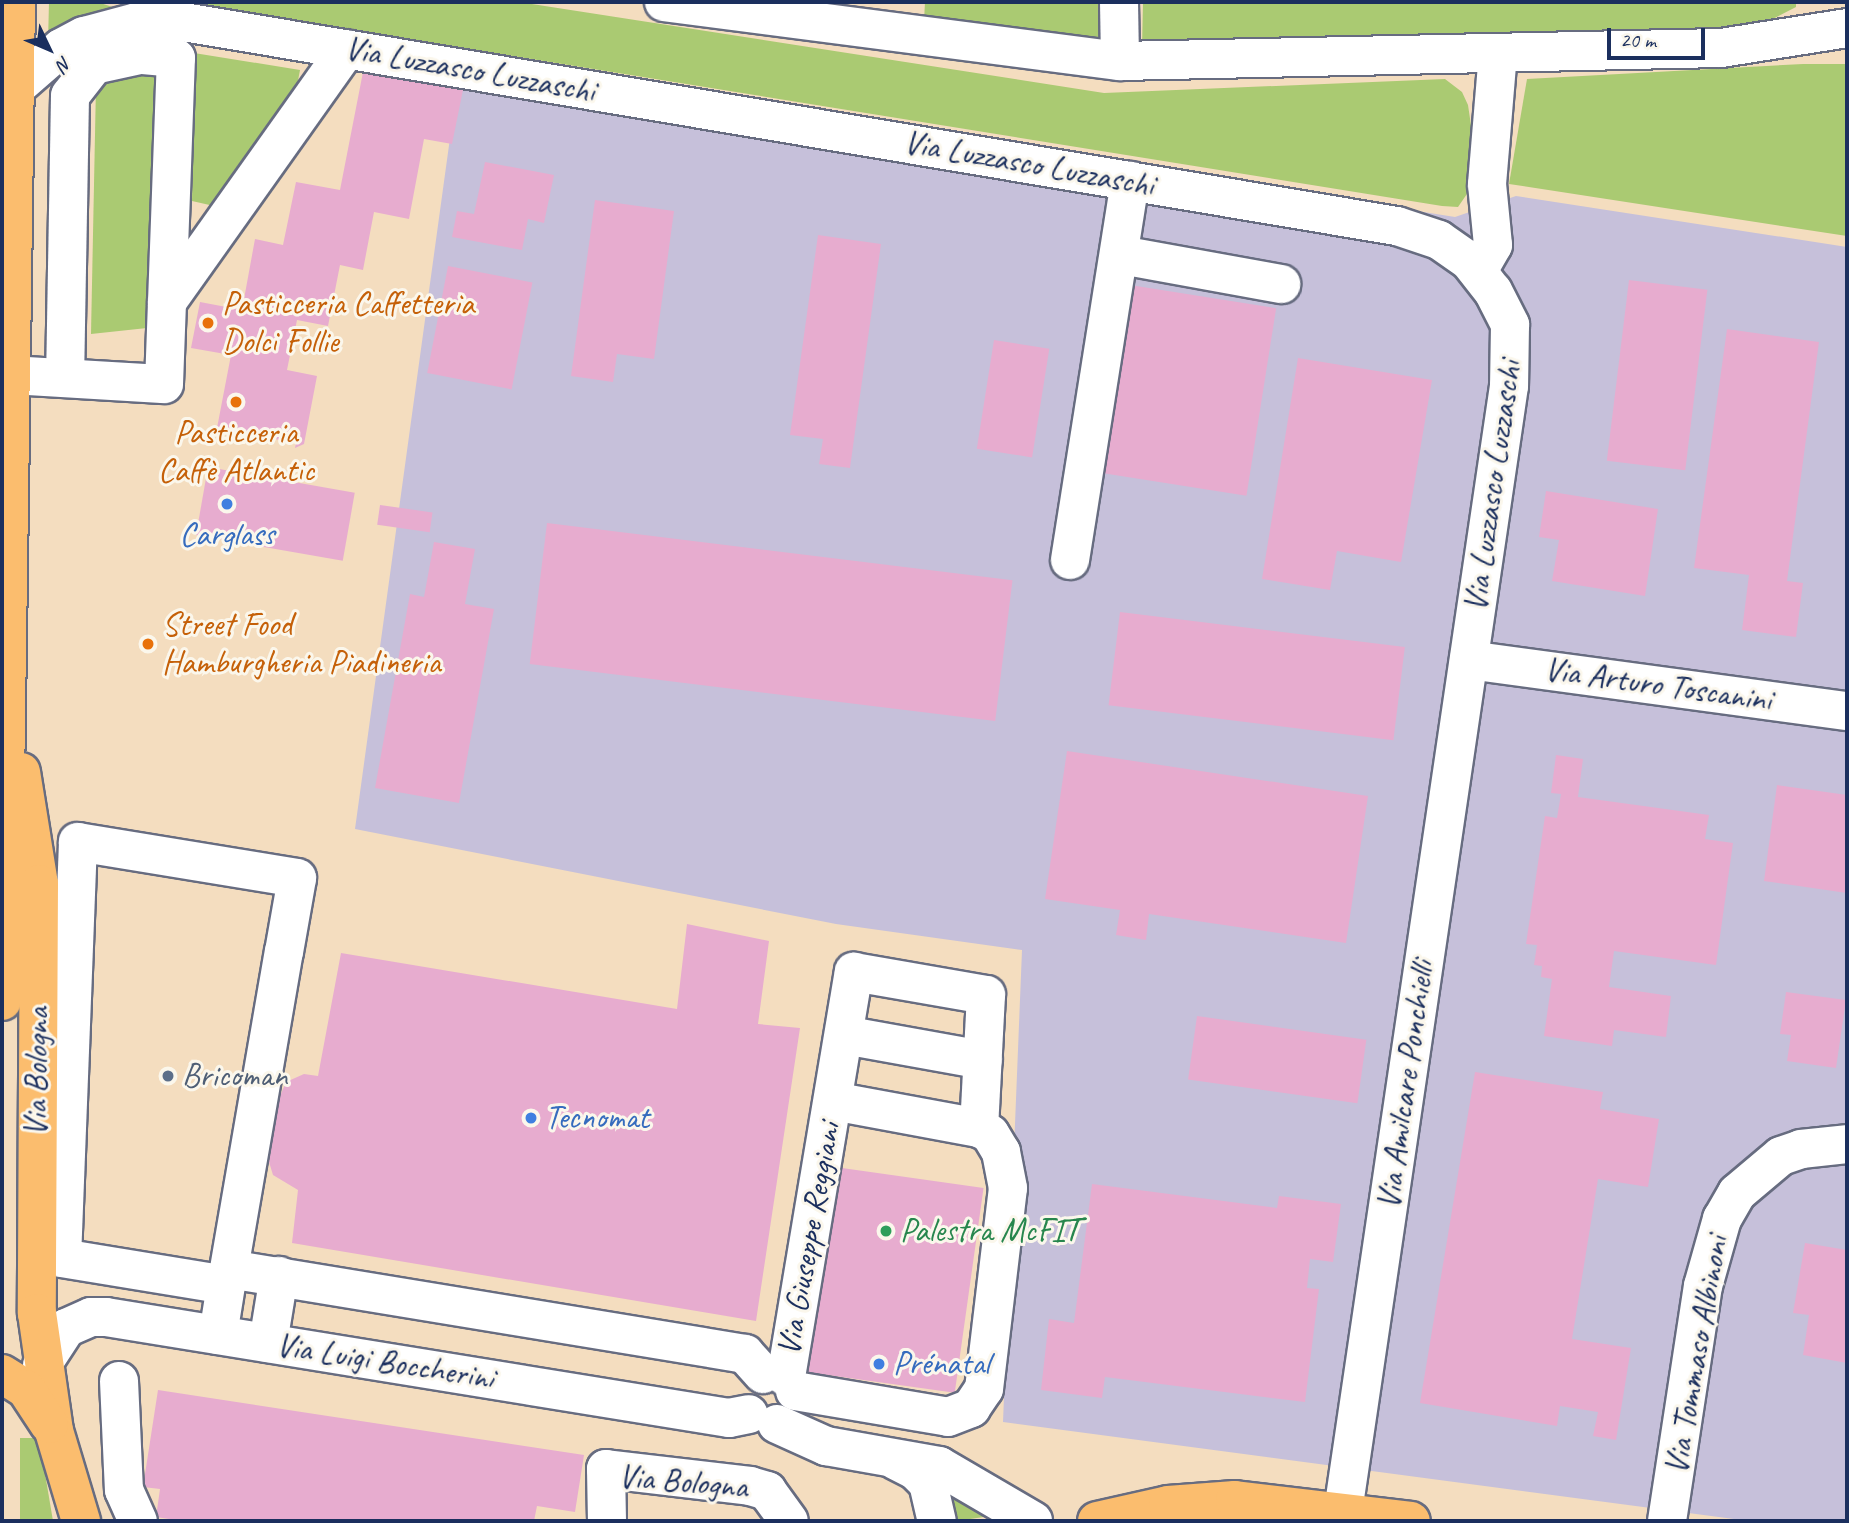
<!DOCTYPE html>
<html>
<head>
<meta charset="utf-8">
<style>
  body { margin:0 }
  #map { position:relative; width:1849px; height:1523px; overflow:hidden; background:#f4ddbf; font-family:Caveat,sans-serif }
  div>[style] { position:absolute }
  [style*='--x'] { left:calc(var(--x)*1px); top:calc(var(--y)*1px); width:calc(var(--w)*1px); rotate:calc(var(--a)*1deg) }
  .industrial>* { inset:0; background:#c6c0da }
  .green>* { inset:0; background:#aaca72 }
  .building>* { inset:0; background:#e7accf; transform-origin:0 0 }
  .roads { filter:drop-shadow(2px 0 #676c80) drop-shadow(-2px 0 #676c80) drop-shadow(0 2px #676c80) drop-shadow(0 -2px #676c80) }
  .minor>* { height:38px; margin:-19px; padding:0 19px; transform-origin:19px; border-radius:19px; background:#fff }
  .major>* { height:38px; margin:-19px; padding:0 19px; transform-origin:19px; border-radius:19px; background:#fbbd6e }
  .dots>* { width:19px; height:19px; translate:-50% -50%; box-sizing:border-box; border:4px solid #fbf7ec; border-radius:50% }
  span { translate:-50% -50%; white-space:nowrap; text-align:center; line-height:1.15; -webkit-text-stroke:6px #fbf7ec; paint-order:stroke }
  .street-label { font-size:33px; color:#1b2f5e }
  .food-label { font-size:33px; color:#c56008 }
  .left { translate:0 -50%; text-align:left }
  .shop-label { font-size:33px; color:#366cbe }
  .service-label { font-size:33px; color:#4e5e75 }
  .leisure-label { font-size:33px; color:#27864d }
  .frame { position:absolute; inset:0; border:4px solid #1b2f5e; pointer-events:none }
  .north { position:absolute; left:14px; top:14px; width:70px; height:70px; -webkit-text-stroke:5px #fbf7ec; paint-order:stroke; rotate:134deg; font-size:19px; font-weight:700; line-height:28px; text-align:center; color:#1b2f5e }
  .north::after { content:''; display:block; margin:auto; width:24px; height:32px; background:#1b2f5e; clip-path:polygon(50% 0,100% 100%,50% 72%,0 100%) }
  .scale { position:absolute; left:1607px; top:28px; width:98px; height:32px; box-sizing:border-box; border:4px solid #1b2f5e; border-top:0; padding-left:9px; font-size:21px; line-height:24px; white-space:nowrap; color:#1b2f5e; -webkit-text-stroke:5px #fbf7ec; paint-order:stroke }
</style>
</head>
<body>
<div id="map">
  <div class="industrial">
    <i style="clip-path:polygon(461px 58px,1455px 217px,1516px 196px,1847px 247px,1847px 1521px,1749px 1521px,1003px 1422px,1022px 950px,836px 924px,355px 829px)"></i>
  </div>
  <div class="green">
    <i style="clip-path:polygon(49px 2px,97px 2px,122px 10px,48px 42px)"></i>
    <i style="clip-path:polygon(178px 2px,519px 2px,1104px 93px,1445px 79px,1462px 92px,1468px 105px,1472px 132px,1469px 191px,1458px 207px,1442px 206px)"></i>
    <i style="clip-path:polygon(925px 2px,1107px 2px,1108px 46px,924px 21px)"></i>
    <i style="clip-path:polygon(1143px 2px,1796px 2px,1796px 7px,1736px 38px,1142px 48px)"></i>
    <i style="clip-path:polygon(194px 53px,300px 70px,296px 91px,214px 206px,192px 201px)"></i>
    <i style="clip-path:polygon(1803px 64px,1847px 64px,1847px 236px,1509px 184px,1527px 79px)"></i>
    <i style="clip-path:polygon(158px 69px,147px 328px,91px 334px,96px 85px)"></i>
    <i style="clip-path:polygon(20px 1438px,39px 1438px,53px 1521px,20px 1521px)"></i>
    <i style="clip-path:polygon(948px 1488px,991px 1516px,956px 1521px)"></i>
  </div>
  <div class="building">
    <i style="clip-path:polygon(363px 72px,463px 90px,452px 144px,424px 139px,409px 219px,374px 212px,363px 270px,340px 265px,328px 326px,297px 320px,287px 370px,317px 376px,304px 444px,295px 448px,296px 443px,217px 428px,231px 355px,191px 348px,200px 302px,242px 310px,255px 239px,283px 245px,296px 182px,340px 190px)"></i>
    <i style="clip-path:polygon(485px 162px,554px 175px,544px 223px,528px 219px,522px 250px,452px 237px,457px 211px,474px 214px)"></i>
    <i style="clip-path:polygon(595px 200px,674px 211px,654px 359px,617px 354px,613px 382px,571px 376px)"></i>
    <i style="clip-path:polygon(818px 235px,881px 244px,850px 468px,819px 464px,823px 439px,790px 435px)"></i>
    <i style="left:448px;top:266px;width:86px;height:109px;rotate:11deg"></i>
    <i style="left:1629px;top:280px;width:79px;height:182px;rotate:7deg"></i>
    <i style="left:1130px;top:285px;width:148px;height:190px;rotate:9deg"></i>
    <i style="clip-path:polygon(1727px 329px,1819px 342px,1787px 581px,1803px 583px,1796px 637px,1742px 630px,1749px 575px,1694px 568px)"></i>
    <i style="left:994px;top:340px;width:56px;height:110px;rotate:9deg"></i>
    <i style="clip-path:polygon(1298px 358px,1432px 380px,1401px 562px,1337px 551px,1330px 590px,1262px 579px)"></i>
    <i style="left:208px;top:467px;width:149px;height:69px;rotate:10deg"></i>
    <i style="clip-path:polygon(1546px 491px,1658px 509px,1645px 596px,1552px 581px,1559px 540px,1539px 537px)"></i>
    <i style="left:380px;top:505px;width:53px;height:20px;rotate:8deg"></i>
    <i style="left:547px;top:523px;width:469px;height:142px;rotate:7deg"></i>
    <i style="clip-path:polygon(434px 542px,475px 549px,465px 604px,494px 609px,459px 803px,375px 788px,410px 594px,424px 597px)"></i>
    <i style="left:1120px;top:612px;width:287px;height:94px;rotate:7deg"></i>
    <i style="clip-path:polygon(1067px 751px,1368px 796px,1346px 943px,1149px 914px,1146px 940px,1116px 935px,1120px 910px,1045px 899px)"></i>
    <i style="clip-path:polygon(1556px 755px,1583px 759px,1578px 797px,1709px 815px,1705px 839px,1733px 843px,1716px 965px,1614px 951px,1609px 987px,1671px 996px,1666px 1037px,1614px 1030px,1612px 1046px,1544px 1036px,1552px 979px,1541px 977px,1542px 966px,1534px 965px,1537px 945px,1526px 944px,1545px 816px,1557px 818px,1561px 794px,1551px 793px)"></i>
    <i style="clip-path:polygon(1777px 785px,1847px 795px,1847px 893px,1764px 881px)"></i>
    <i style="clip-path:polygon(687px 924px,769px 941px,758px 1024px,800px 1028px,756px 1321px,292px 1243px,298px 1190px,273px 1175px,269px 1162px,277px 1103px,286px 1082px,304px 1074px,318px 1076px,341px 953px,677px 1009px)"></i>
    <i style="clip-path:polygon(1786px 992px,1846px 1000px,1836px 1068px,1787px 1061px,1791px 1035px,1780px 1034px)"></i>
    <i style="left:1197px;top:1016px;width:171px;height:64px;rotate:8deg"></i>
    <i style="clip-path:polygon(1475px 1072px,1603px 1092px,1600px 1109px,1659px 1119px,1648px 1187px,1598px 1179px,1572px 1339px,1631px 1348px,1616px 1440px,1593px 1436px,1598px 1412px,1560px 1406px,1557px 1426px,1420px 1403px)"></i>
    <i style="left:835px;top:1167px;width:150px;height:207px;rotate:8deg"></i>
    <i style="clip-path:polygon(1092px 1184px,1277px 1208px,1279px 1196px,1341px 1204px,1333px 1262px,1310px 1259px,1307px 1288px,1319px 1289px,1305px 1402px,1105px 1377px,1102px 1398px,1041px 1390px,1049px 1319px,1074px 1323px)"></i>
    <i style="clip-path:polygon(1805px 1243px,1847px 1250px,1847px 1363px,1803px 1355px,1809px 1315px,1793px 1313px)"></i>
    <i style="clip-path:polygon(158px 1390px,584px 1455px,575px 1512px,537px 1506px,534px 1521px,182px 1521px,156px 1517px,160px 1489px,143px 1487px)"></i>
  </div>
  <div class="roads">
    <div class="minor">
      <i style="--x:664;--y:2;--w:460;--a:7.4"></i>
      <i style="--x:1120;--y:61;--w:601;--a:-1.24"></i>
      <i style="--x:1721;--y:48;--w:128;--a:-9"></i>
      <i style="--x:1119;--y:2;--w:59;--a:89"></i>
      <i style="--x:14;--y:89;--w:62;--a:-41.1"></i>
      <i style="--x:61;--y:48;--w:26;--a:-28"></i>
      <i style="--x:84;--y:36;--w:55;--a:-14.8"></i>
      <i style="--x:137;--y:22;--w:35;--a:-3"></i>
      <i style="--x:172;--y:20;--w:1242;--a:9.55"></i>
      <i style="--x:1397;--y:226;--w:44;--a:18.4"></i>
      <i style="--x:1439;--y:240;--w:38;--a:35"></i>
      <i style="--x:1470;--y:262;--w:37;--a:52"></i>
      <i style="--x:1493;--y:291;--w:38;--a:63"></i>
      <i style="--x:1510;--y:325;--w:61;--a:90.9"></i>
      <i style="--x:1509;--y:386;--w:1137;--a:98.39"></i>
      <i style="--x:1121;--y:255;--w:163;--a:10.3"></i>
      <i style="--x:1478;--y:271;--w:30;--a:-60"></i>
      <i style="--x:1493;--y:245;--w:61;--a:-95.6"></i>
      <i style="--x:1487;--y:184;--w:131;--a:-85.2"></i>
      <i style="--x:167;--y:302;--w:310;--a:-54.6"></i>
      <i style="--x:11;--y:375;--w:153;--a:3.4"></i>
      <i style="--x:164;--y:384;--w:326;--a:-87.9"></i>
      <i style="--x:176;--y:58;--w:36;--a:-175"></i>
      <i style="--x:140;--y:55;--w:47;--a:167.7"></i>
      <i style="--x:94;--y:65;--w:39;--a:128"></i>
      <i style="--x:70;--y:96;--w:282;--a:91"></i>
      <i style="--x:1070;--y:560;--w:384;--a:-81"></i>
      <i style="--x:1469;--y:660;--w:381;--a:7.7"></i>
      <i style="--x:844;--y:1035;--w:141;--a:10.2"></i>
      <i style="--x:229;--y:1269;--w:523;--a:9.35"></i>
      <i style="--x:745;--y:1354;--w:27;--a:48"></i>
      <i style="--x:218;--y:1335;--w:51;--a:-80.9"></i>
      <i style="--x:226;--y:1285;--w:16;--a:-79"></i>
      <i style="--x:229;--y:1269;--w:322;--a:-80.2"></i>
      <i style="--x:284;--y:952;--w:75;--a:-80"></i>
      <i style="--x:297;--y:878;--w:222;--a:-170.7"></i>
      <i style="--x:78;--y:842;--w:416;--a:92.2"></i>
      <i style="--x:62;--y:1258;--w:166;--a:9.3"></i>
      <i style="--x:268;--y:1343;--w:68;--a:-80.7"></i>
      <i style="--x:42;--y:1365;--w:44;--a:-57"></i>
      <i style="--x:66;--y:1328;--w:27;--a:-24"></i>
      <i style="--x:91;--y:1317;--w:15;--a:0"></i>
      <i style="--x:106;--y:1317;--w:631;--a:9.21"></i>
      <i style="--x:729;--y:1418;--w:20;--a:-11"></i>
      <i style="--x:786;--y:1377;--w:411;--a:-80.5"></i>
      <i style="--x:854;--y:972;--w:134;--a:9.9"></i>
      <i style="--x:986;--y:995;--w:133;--a:93"></i>
      <i style="--x:119;--y:1381;--w:109;--a:87.4"></i>
      <i style="--x:124;--y:1490;--w:34;--a:66"></i>
      <i style="--x:795;--y:1391;--w:155;--a:9.6"></i>
      <i style="--x:948;--y:1417;--w:25;--a:-21"></i>
      <i style="--x:971;--y:1408;--w:23;--a:-56"></i>
      <i style="--x:984;--y:1389;--w:202;--a:-83.2"></i>
      <i style="--x:1008;--y:1188;--w:37;--a:-101"></i>
      <i style="--x:1001;--y:1152;--w:21;--a:-121"></i>
      <i style="--x:990;--y:1134;--w:13;--a:-151"></i>
      <i style="--x:979;--y:1128;--w:148;--a:-169.5"></i>
      <i style="--x:777;--y:1424;--w:54;--a:24.2"></i>
      <i style="--x:826;--y:1446;--w:115;--a:10"></i>
      <i style="--x:939;--y:1466;--w:109;--a:30.3"></i>
      <i style="--x:895;--y:1460;--w:22;--a:27"></i>
      <i style="--x:915;--y:1470;--w:18;--a:45"></i>
      <i style="--x:928;--y:1483;--w:39;--a:77"></i>
      <i style="--x:607;--y:1521;--w:52;--a:-91.1"></i>
      <i style="--x:606;--y:1469;--w:145;--a:6.7"></i>
      <i style="--x:750;--y:1486;--w:18;--a:16"></i>
      <i style="--x:767;--y:1491;--w:37;--a:54"></i>
      <i style="--x:1667;--y:1521;--w:238;--a:-81.3"></i>
      <i style="--x:1703;--y:1286;--w:70;--a:-74.2"></i>
      <i style="--x:1722;--y:1219;--w:30;--a:-60"></i>
      <i style="--x:1737;--y:1193;--w:57;--a:-40.1"></i>
      <i style="--x:1781;--y:1156;--w:21;--a:-19"></i>
      <i style="--x:1801;--y:1149;--w:46;--a:-6.2"></i>
    </div>
    <div class="major">
      <i style="--x:21;--y:772;--w:113;--a:80.9"></i>
      <i style="--x:39;--y:884;--w:429;--a:90.3"></i>
      <i style="--x:37;--y:1313;--w:119;--a:81.8"></i>
      <i style="--x:54;--y:1431;--w:94;--a:73.3"></i>
      <i style="--x:2;--y:1001;--w:999;--a:-89.2"></i>
      <i style="--x:2;--y:1374;--w:28;--a:32"></i>
      <i style="--x:26;--y:1389;--w:42;--a:56.7"></i>
      <i style="--x:1097;--y:1521;--w:73;--a:-12.7"></i>
      <i style="--x:1168;--y:1505;--w:67;--a:-4.3"></i>
      <i style="--x:1235;--y:1500;--w:177;--a:6.8"></i>
    </div>
  </div>
  <div class="dots">
    <i style="left:208px;top:323px;background:#e8710a"></i>
    <i style="left:236px;top:402px;background:#e8710a"></i>
    <i style="left:227px;top:504px;background:#3f7fe0"></i>
    <i style="left:148px;top:644px;background:#e8710a"></i>
    <i style="left:168px;top:1076px;background:#5c6f8a"></i>
    <i style="left:531px;top:1118px;background:#3f7fe0"></i>
    <i style="left:886px;top:1231px;background:#2e9e5b"></i>
    <i style="left:879px;top:1364px;background:#3f7fe0"></i>
  </div>
  <div class="street-label">
    <span style="left:470px;top:70px;rotate:10deg">Via Luzzasco Luzzaschi</span>
    <span style="left:1029px;top:164px;rotate:10deg">Via Luzzasco Luzzaschi</span>
    <span style="left:1493px;top:486px;rotate:-82deg">Via Luzzasco Luzzaschi</span>
    <span style="left:1658px;top:685px;rotate:8deg">Via Arturo Toscanini</span>
    <span style="left:37px;top:1072px;rotate:-89deg">Via Bologna</span>
    <span style="left:1406px;top:1085px;rotate:-82deg">Via Amilcare Ponchielli</span>
    <span style="left:809px;top:1239px;rotate:-80deg">Via Giuseppe Reggiani</span>
    <span style="left:1697px;top:1355px;rotate:-80deg">Via Tommaso Albinoni</span>
    <span style="left:385px;top:1362px;rotate:9deg">Via Luigi Boccherini</span>
    <span style="left:683px;top:1482px;rotate:5deg">Via Bologna</span>
  </div>
  <div class="food-label">
    <span class="left" style="left:222px;top:323px">Pasticceria Caffetteria<br>Dolci Follie</span>
    <span style="left:236px;top:452px">Pasticceria<br>Caffè Atlantic</span>
    <span class="left" style="left:162px;top:644px">Street Food<br>Hamburgheria Piadineria</span>
  </div>
  <div class="shop-label">
    <span style="left:227px;top:535px">Carglass</span>
    <span class="left" style="left:545px;top:1118px">Tecnomat</span>
    <span class="left" style="left:893px;top:1364px">Prénatal</span>
  </div>
  <div class="service-label">
    <span class="left" style="left:182px;top:1076px">Bricoman</span>
  </div>
  <div class="leisure-label">
    <span class="left" style="left:900px;top:1231px">Palestra McFIT</span>
  </div>
  <div class="frame"></div>
  <div class="north">N</div>
  <div class="scale">20 m</div>
</div>
</body>
</html>
